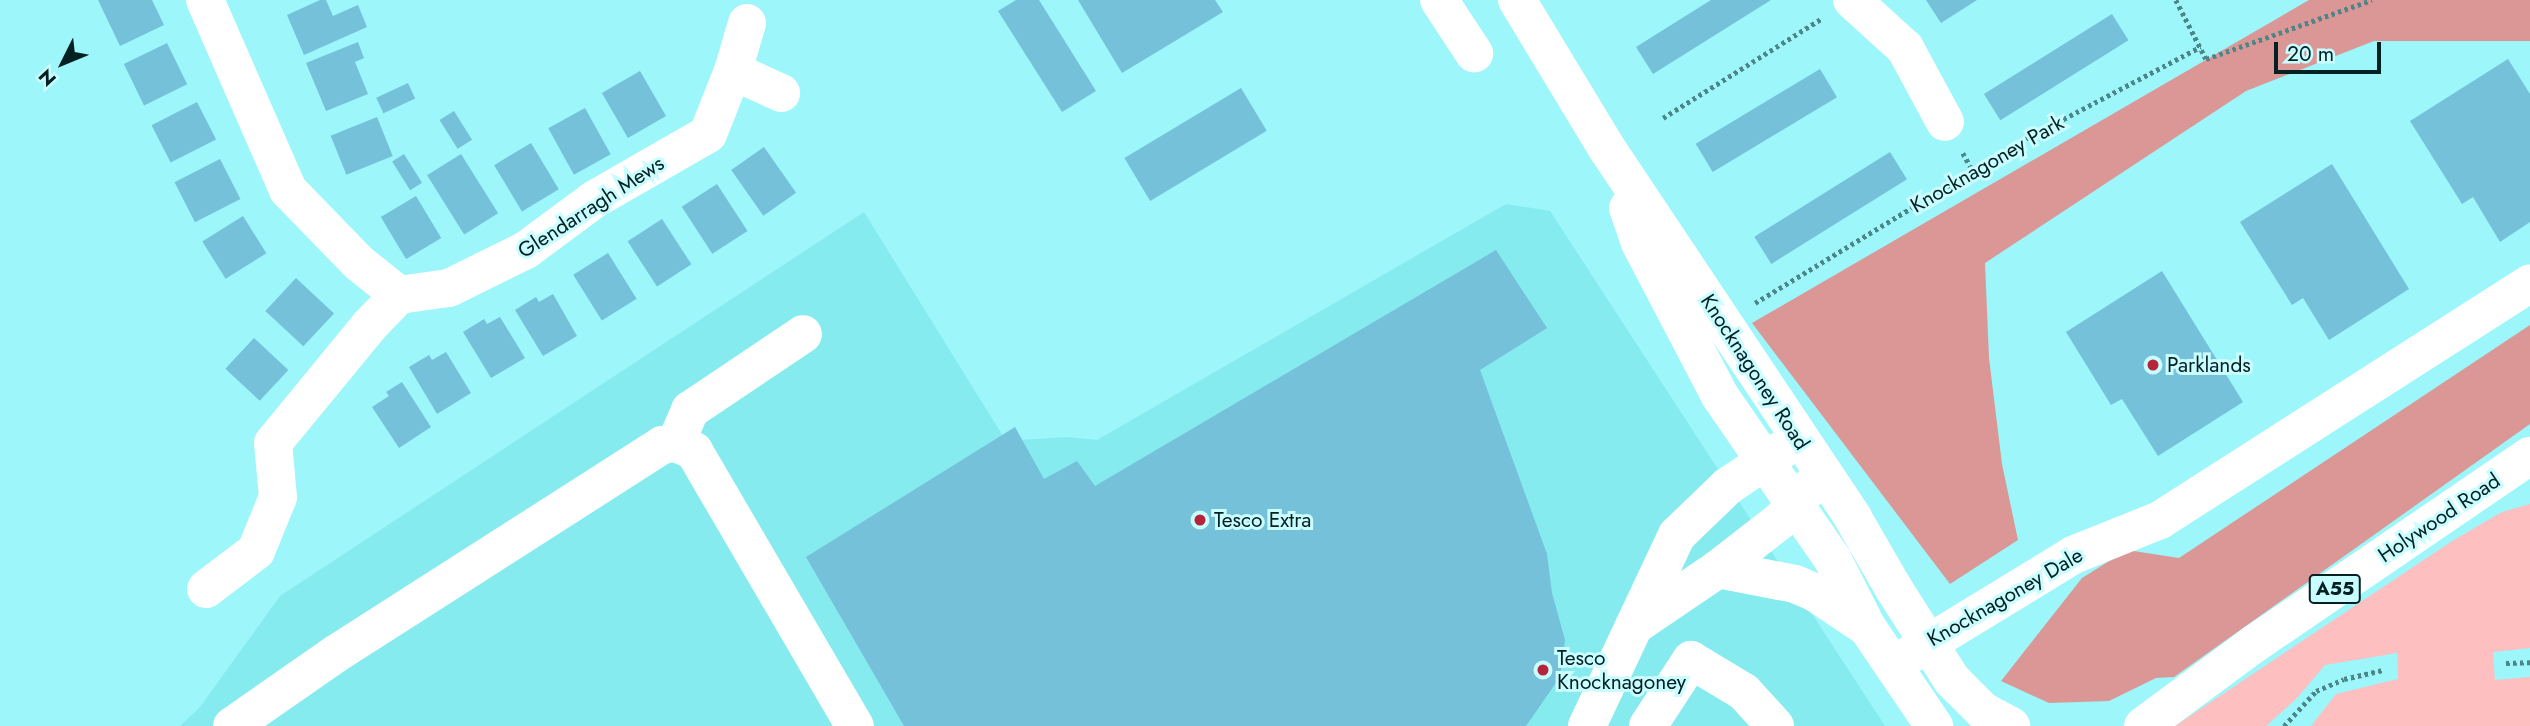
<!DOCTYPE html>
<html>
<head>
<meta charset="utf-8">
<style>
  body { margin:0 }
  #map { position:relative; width:2530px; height:726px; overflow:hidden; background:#9cf6fa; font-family:Jost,sans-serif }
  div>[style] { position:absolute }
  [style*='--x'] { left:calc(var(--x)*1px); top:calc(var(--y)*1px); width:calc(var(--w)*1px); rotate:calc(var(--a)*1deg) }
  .built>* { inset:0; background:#85ebef }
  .green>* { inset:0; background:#fdbfbf }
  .forest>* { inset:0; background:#db9796 }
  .building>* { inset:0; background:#75c1d9; transform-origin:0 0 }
  .path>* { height:4.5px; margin-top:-2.25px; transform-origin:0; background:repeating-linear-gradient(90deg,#4c8689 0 3.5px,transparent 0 7px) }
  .minor>* { height:38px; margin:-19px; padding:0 19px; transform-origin:19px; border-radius:19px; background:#fff }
  .highway>* { height:38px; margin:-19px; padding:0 19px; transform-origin:19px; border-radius:19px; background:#fff }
  .dots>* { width:19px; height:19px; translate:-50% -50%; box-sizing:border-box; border:4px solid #c9fdff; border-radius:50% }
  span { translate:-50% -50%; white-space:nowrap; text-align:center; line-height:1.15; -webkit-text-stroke:6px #c9fdff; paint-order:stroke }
  .shield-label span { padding:2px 5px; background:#c9fdff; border:2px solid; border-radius:5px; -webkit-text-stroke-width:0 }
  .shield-label { font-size:19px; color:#032022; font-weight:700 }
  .street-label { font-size:21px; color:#032022 }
  .poi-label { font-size:21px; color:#032022 }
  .left { translate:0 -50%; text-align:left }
  .north { position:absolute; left:28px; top:28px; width:70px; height:70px; -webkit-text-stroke:5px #c9fdff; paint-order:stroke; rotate:227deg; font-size:19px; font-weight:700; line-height:28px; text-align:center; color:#032022 }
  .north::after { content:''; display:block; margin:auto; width:24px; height:32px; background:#032022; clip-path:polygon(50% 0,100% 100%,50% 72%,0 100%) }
  .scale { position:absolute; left:2274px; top:42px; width:107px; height:32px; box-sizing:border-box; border:4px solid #032022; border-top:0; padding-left:9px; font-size:21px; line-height:24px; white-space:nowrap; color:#032022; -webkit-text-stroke:5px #c9fdff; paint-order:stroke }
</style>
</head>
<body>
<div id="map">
  <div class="built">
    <i style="clip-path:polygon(1506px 204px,1550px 211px,1885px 726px,180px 726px,200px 707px,280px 596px,864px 212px,1006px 441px,1067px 437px,1097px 440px)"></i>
  </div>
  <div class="green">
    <i style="clip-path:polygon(2530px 504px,2530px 648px,2493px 652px,2495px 680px,2530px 677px,2530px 726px,2311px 726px,2336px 694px,2398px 679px,2397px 653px,2325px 665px,2297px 698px,2266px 726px,2175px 726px,2452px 541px,2502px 512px)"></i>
  </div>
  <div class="forest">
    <i style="clip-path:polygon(2309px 0,2530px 0,2530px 41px,2374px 41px,2246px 91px,1985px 263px,1989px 358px,2002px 464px,2018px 540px,1950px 584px,1752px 323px)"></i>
    <i style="clip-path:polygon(2530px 325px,2530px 424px,2174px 677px,2156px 678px,2109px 701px,2049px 703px,2001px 681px,2082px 578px,2127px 550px,2179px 558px)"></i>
  </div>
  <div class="building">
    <i style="clip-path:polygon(98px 0,152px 0,164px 25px,120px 46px)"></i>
    <i style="clip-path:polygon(320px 0,326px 0,333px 16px,358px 5px,367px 27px,304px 55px,287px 15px)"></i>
    <i style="clip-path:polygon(1016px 0,1039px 0,1096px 91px,1062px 112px,998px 11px)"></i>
    <i style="clip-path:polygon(1078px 0,1215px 0,1223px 12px,1122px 73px)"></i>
    <i style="clip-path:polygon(1711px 0,1771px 0,1653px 74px,1636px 47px)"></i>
    <i style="clip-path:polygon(1926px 0,1977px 0,1941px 23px)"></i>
    <i style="left:2112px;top:14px;width:31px;height:151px;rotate:58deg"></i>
    <i style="clip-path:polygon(358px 42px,364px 58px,355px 62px,368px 94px,326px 111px,306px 63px)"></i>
    <i style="left:167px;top:43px;width:46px;height:48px;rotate:64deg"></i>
    <i style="clip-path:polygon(2508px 59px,2530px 94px,2530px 222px,2500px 242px,2473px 197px,2462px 204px,2410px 121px)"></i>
    <i style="left:1820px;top:69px;width:33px;height:145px;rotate:59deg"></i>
    <i style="left:640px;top:71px;width:52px;height:44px;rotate:60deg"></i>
    <i style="left:408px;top:83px;width:17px;height:35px;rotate:65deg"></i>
    <i style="left:1241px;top:88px;width:50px;height:136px;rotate:59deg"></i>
    <i style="left:197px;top:102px;width:42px;height:51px;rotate:63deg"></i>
    <i style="left:585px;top:108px;width:53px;height:42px;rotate:61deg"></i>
    <i style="left:454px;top:111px;width:34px;height:17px;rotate:58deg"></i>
    <i style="left:377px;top:117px;width:42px;height:50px;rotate:68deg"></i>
    <i style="left:531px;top:143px;width:54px;height:43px;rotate:59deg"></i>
    <i style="left:764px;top:147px;width:56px;height:40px;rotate:55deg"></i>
    <i style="left:1890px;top:152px;width:32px;height:160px;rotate:58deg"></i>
    <i style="left:404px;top:154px;width:34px;height:14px;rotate:58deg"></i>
    <i style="left:461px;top:154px;width:70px;height:40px;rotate:58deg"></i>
    <i style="left:220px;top:159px;width:45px;height:51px;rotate:63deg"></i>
    <i style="clip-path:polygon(2332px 164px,2409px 289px,2329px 340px,2303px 298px,2292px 305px,2240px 222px)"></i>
    <i style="left:717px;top:184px;width:56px;height:42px;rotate:57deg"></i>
    <i style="left:416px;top:196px;width:49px;height:41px;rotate:59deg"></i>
    <i style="left:243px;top:216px;width:44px;height:48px;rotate:58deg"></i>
    <i style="left:662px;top:219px;width:54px;height:41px;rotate:57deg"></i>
    <i style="clip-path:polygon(1496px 250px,1547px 328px,1480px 370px,1547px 554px,1552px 593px,1565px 640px,1560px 677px,1526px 726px,904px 726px,806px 557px,1015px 427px,1044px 479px,1077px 461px,1095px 486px)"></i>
    <i style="left:608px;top:253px;width:54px;height:41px;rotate:58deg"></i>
    <i style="clip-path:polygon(2162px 271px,2243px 402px,2158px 456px,2122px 399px,2111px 405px,2066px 332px)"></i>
    <i style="left:296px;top:278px;width:52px;height:45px;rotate:43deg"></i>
    <i style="clip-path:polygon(553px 294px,577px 336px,543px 356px,515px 310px,536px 297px,539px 302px)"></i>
    <i style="clip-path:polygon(500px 317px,525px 358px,491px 378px,463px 332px,484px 319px,487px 324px)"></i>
    <i style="left:254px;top:338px;width:47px;height:42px;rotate:43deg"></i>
    <i style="clip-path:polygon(446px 352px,471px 393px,437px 414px,409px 367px,429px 355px,432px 360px)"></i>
    <i style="clip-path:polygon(402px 382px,431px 427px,399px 448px,372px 407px,389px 396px,386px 392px)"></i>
  </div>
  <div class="path">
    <i style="--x:2176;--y:0;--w:66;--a:63"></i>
    <i style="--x:2206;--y:59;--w:176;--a:-19.6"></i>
    <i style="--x:1663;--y:118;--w:186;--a:-32.1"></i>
    <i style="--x:1963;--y:153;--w:21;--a:61"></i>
    <i style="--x:1755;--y:303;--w:310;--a:-31.3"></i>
    <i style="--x:2020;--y:142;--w:204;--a:-27.8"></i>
    <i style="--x:2506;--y:663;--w:24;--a:-2"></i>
    <i style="--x:2284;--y:726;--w:47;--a:-47.6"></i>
    <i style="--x:2316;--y:691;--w:30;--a:-23"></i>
    <i style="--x:2344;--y:679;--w:40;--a:-13"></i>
  </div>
  <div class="minor">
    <i style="--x:205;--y:0;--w:207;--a:66.4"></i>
    <i style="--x:288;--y:190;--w:102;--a:45.8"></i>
    <i style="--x:359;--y:263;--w:51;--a:38.7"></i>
    <i style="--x:399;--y:295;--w:50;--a:-8"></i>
    <i style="--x:449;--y:288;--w:86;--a:-26.3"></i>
    <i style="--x:526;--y:250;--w:86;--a:-36.5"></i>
    <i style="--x:595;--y:199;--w:130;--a:-29.9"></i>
    <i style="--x:708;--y:134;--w:68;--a:-68.4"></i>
    <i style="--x:733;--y:71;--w:50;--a:-73.7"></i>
    <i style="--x:1439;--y:0;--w:64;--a:56.6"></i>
    <i style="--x:1517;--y:0;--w:172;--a:58.8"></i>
    <i style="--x:1606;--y:147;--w:446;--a:56.3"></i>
    <i style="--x:1853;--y:518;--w:82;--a:60"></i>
    <i style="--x:1894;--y:589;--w:108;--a:57.5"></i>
    <i style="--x:1952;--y:680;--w:44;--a:45"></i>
    <i style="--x:1983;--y:711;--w:32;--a:28"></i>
    <i style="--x:1852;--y:0;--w:72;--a:42.2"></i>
    <i style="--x:1905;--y:48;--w:84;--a:61.6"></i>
    <i style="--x:733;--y:71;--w:53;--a:24.6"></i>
    <i style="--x:1628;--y:208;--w:37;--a:71"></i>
    <i style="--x:1640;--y:243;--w:173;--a:62.4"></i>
    <i style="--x:1720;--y:396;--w:199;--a:55.4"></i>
    <i style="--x:1833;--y:560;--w:75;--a:63.1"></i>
    <i style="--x:1867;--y:627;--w:120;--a:55.9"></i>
    <i style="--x:676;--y:443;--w:36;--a:-67"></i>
    <i style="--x:690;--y:410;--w:136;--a:-33.9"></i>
    <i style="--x:1718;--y:569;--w:78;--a:11"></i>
    <i style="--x:1795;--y:584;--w:21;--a:23"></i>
    <i style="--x:1814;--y:592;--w:61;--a:33.7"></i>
    <i style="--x:206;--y:589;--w:63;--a:-37.2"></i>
    <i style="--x:256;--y:551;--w:58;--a:-67.8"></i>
    <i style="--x:278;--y:497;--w:54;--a:-95.3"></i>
    <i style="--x:273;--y:443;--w:151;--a:-50.6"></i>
    <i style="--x:369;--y:326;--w:43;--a:-45.9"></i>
    <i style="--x:1634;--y:626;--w:102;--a:-34.2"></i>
    <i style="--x:1718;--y:569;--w:80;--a:-37.9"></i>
    <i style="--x:1781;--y:520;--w:45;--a:-48.6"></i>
    <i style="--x:1893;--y:665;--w:211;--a:-31.4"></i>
    <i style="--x:2073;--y:555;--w:94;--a:-21.9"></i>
    <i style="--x:2160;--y:520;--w:439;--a:-32.6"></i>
    <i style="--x:232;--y:726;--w:128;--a:-34.8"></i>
    <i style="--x:337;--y:653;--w:386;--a:-32.6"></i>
    <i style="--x:662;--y:445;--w:14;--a:-8"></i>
    <i style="--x:676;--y:443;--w:20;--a:24"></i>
    <i style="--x:694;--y:451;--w:319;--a:59.7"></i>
    <i style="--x:1587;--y:726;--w:211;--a:-64.8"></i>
    <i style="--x:1677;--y:535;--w:71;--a:-43.9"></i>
    <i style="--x:1728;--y:486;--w:70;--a:-33.9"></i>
    <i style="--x:1648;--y:726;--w:79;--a:-56.9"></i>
    <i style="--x:1691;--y:660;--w:62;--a:31.1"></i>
    <i style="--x:1744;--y:692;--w:46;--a:47.6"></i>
  </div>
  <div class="highway">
    <i style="--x:2143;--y:726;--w:138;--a:-36.5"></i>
    <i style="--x:2254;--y:644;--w:334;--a:-34.3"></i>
  </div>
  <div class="dots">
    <i style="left:2153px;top:365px;background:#b62439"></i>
    <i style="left:1200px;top:520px;background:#b62439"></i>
    <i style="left:1543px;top:670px;background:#b62439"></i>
  </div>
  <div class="shield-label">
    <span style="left:2335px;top:589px">A55</span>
  </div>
  <div class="street-label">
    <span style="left:1987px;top:164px;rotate:-30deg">Knocknagoney Park</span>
    <span style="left:591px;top:207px;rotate:-33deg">Glendarragh Mews</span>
    <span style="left:1755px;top:372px;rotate:57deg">Knocknagoney Road</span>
    <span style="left:2439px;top:518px;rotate:-34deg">Holywood Road</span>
    <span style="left:2005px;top:597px;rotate:-30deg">Knocknagoney Dale</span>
  </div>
  <div class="poi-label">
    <span class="left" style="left:2167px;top:365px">Parklands</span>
    <span class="left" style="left:1214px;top:520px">Tesco Extra</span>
    <span class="left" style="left:1557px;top:670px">Tesco<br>Knocknagoney</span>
  </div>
  <div class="north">N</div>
  <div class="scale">20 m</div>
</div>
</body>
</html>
